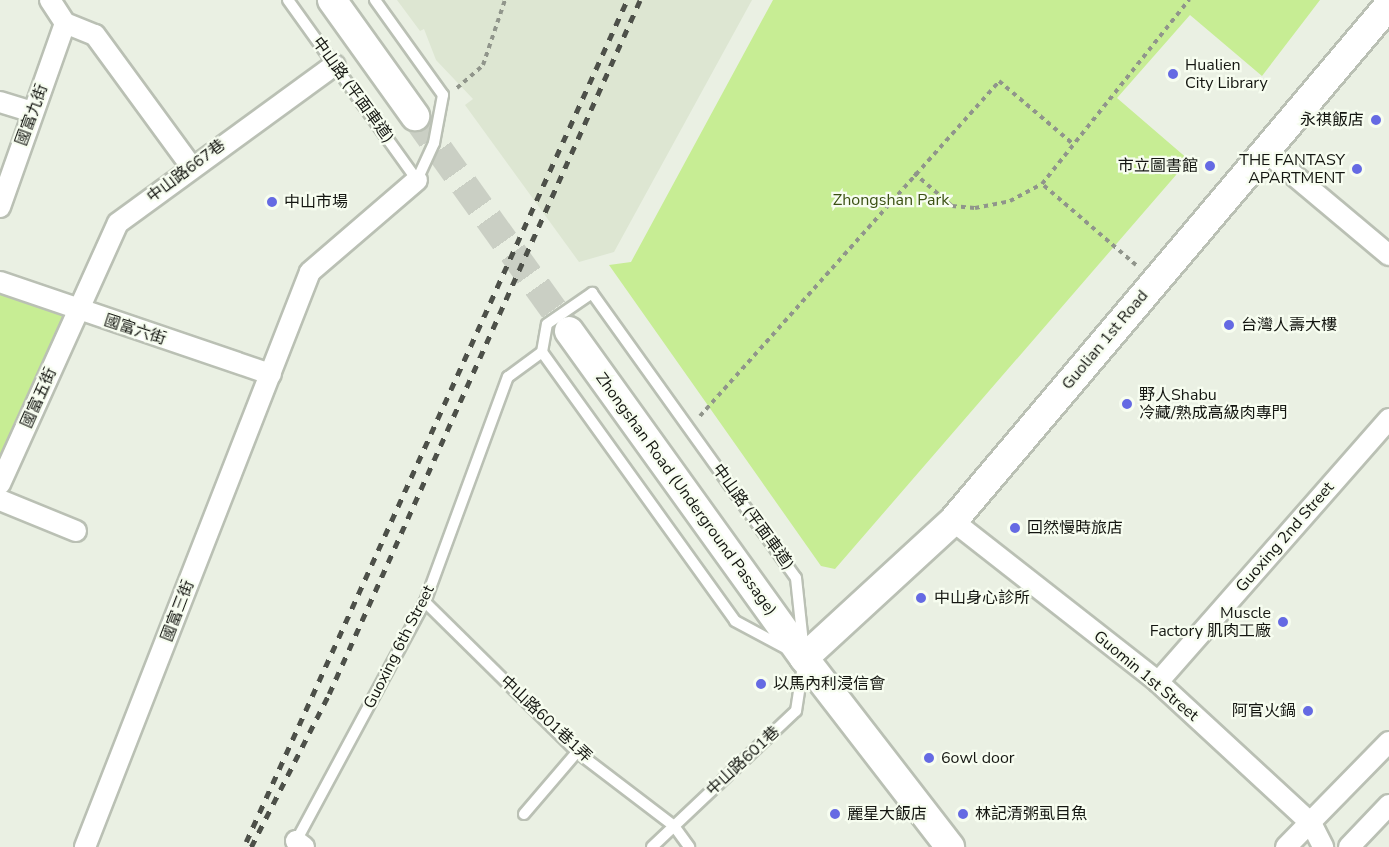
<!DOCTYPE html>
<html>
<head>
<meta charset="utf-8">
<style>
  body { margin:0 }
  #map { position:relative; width:1389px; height:847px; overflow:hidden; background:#eaf0e3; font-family:"Nunito Sans","Noto Sans TC",sans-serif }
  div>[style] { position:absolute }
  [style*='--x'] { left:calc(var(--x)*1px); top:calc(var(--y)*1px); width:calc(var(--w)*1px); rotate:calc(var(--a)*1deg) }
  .built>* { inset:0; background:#dde6d2 }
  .green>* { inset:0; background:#c7ed94 }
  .secondary-tunnel>* { height:28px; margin-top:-14px; transform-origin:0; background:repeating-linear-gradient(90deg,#cacfc4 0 28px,transparent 0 42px) }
  .path>* { height:4px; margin-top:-2px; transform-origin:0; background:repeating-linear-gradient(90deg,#90958b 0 4.5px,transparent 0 9px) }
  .roads { filter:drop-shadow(2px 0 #bac0b4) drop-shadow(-2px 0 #bac0b4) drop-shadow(0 2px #bac0b4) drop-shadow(0 -2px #bac0b4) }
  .lane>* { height:10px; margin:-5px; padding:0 5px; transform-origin:5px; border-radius:5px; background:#fff }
  .street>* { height:20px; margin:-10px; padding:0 10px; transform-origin:10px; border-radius:10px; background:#fff }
  .secondary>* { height:28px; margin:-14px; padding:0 14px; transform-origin:14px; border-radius:14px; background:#fff }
  .rail>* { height:4.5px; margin-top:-2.25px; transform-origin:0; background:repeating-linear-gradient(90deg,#4d5049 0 8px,transparent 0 16px) }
  .dots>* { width:16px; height:16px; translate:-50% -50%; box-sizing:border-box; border:3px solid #f7fdf0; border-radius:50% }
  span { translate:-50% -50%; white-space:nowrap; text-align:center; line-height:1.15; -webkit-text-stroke:4.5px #f7fdf0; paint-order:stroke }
  .poi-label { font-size:16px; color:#141611 }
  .left { translate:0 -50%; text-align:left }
  .right { translate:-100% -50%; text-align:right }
  .street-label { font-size:16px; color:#141611 }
  .park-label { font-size:16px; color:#3b5113 }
</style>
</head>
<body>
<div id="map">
  <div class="built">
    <i style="clip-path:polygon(397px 0,752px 0,614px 252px,579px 262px,465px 105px,473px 99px,436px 60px,424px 29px,420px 31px)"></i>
  </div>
  <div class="green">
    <i style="clip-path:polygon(773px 0,1320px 0,1262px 76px,1190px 15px,1117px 98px,1189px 160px,835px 569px,821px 566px,609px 265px,631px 262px)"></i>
    <i style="clip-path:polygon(0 292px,70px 316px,0 482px)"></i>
  </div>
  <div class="secondary-tunnel">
    <i style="--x:415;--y:116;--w:264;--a:54.4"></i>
  </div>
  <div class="path">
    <i style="--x:457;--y:88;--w:35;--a:-41"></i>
    <i style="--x:483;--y:65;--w:69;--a:-71.3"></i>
    <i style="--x:914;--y:173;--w:50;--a:41"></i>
    <i style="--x:952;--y:206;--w:23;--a:5"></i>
    <i style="--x:975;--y:208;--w:36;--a:-11"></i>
    <i style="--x:1010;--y:201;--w:36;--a:-28"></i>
    <i style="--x:1136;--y:265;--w:124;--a:-139.2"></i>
    <i style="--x:1042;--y:184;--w:236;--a:-51.4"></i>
    <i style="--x:700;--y:416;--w:449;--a:-48.2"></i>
    <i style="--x:999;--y:81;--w:97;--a:40.4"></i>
  </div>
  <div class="roads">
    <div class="lane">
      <i style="--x:288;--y:0;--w:221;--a:54.4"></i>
      <i style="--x:417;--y:180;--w:41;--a:-65.3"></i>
      <i style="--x:434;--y:143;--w:49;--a:-79.4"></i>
      <i style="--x:443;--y:95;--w:117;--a:-125.6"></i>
      <i style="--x:542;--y:352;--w:28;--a:-80"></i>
      <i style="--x:547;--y:324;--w:55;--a:-34.6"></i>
      <i style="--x:592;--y:293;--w:350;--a:54.4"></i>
      <i style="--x:796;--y:578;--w:66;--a:83.9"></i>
      <i style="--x:542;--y:352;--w:331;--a:54.3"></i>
      <i style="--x:735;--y:621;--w:59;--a:28.3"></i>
      <i style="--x:425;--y:602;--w:214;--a:44.6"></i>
      <i style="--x:577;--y:752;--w:122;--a:37.3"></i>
      <i style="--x:674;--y:826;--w:26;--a:54"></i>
      <i style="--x:524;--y:814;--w:82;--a:-49.5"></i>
      <i style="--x:294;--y:845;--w:276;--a:-61.7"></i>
      <i style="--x:425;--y:602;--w:240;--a:-69.8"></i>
      <i style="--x:508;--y:377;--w:42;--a:-36.3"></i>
      <i style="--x:652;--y:847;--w:198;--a:-43.4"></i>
      <i style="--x:796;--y:711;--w:47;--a:-81.3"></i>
    </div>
    <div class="street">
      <i style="--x:50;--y:0;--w:27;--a:57"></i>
      <i style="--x:65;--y:23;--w:32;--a:22"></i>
      <i style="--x:95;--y:35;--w:162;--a:53.8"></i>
      <i style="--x:0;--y:102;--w:34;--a:17"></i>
      <i style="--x:1265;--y:151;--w:162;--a:40"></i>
      <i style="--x:0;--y:207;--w:195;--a:-70.5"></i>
      <i style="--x:0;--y:282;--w:286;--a:18.8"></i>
      <i style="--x:0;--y:484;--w:286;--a:-65.7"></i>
      <i style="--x:118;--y:223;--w:268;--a:-36.1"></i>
      <i style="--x:0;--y:500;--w:82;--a:22.2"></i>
      <i style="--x:953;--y:521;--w:261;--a:38.1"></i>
      <i style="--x:1158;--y:682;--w:208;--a:42.7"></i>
      <i style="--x:1311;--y:823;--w:27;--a:63"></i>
      <i style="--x:1158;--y:682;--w:350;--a:-48.7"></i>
      <i style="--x:296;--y:841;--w:10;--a:37"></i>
      <i style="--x:85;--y:847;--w:617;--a:-68.63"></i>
      <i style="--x:310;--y:272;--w:141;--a:-40.7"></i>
      <i style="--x:1286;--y:847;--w:147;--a:-45.6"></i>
      <i style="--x:1349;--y:847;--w:58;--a:-46.4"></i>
    </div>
    <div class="secondary">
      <i style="--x:332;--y:0;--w:143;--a:54.4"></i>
      <i style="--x:569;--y:331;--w:403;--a:54.3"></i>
      <i style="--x:804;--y:658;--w:239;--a:52.3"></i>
      <i style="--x:804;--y:658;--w:202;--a:-42.6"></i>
      <i style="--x:953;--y:521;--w:676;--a:-49.8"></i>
    </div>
  </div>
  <div class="rail">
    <i style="--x:246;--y:842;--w:924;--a:-65.65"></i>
    <i style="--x:251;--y:847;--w:172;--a:-63"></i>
    <i style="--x:329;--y:694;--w:760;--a:-65.86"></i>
  </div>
  <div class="dots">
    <i style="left:1173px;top:74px;background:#656ae3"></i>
    <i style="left:1376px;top:120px;background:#656ae3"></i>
    <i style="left:1210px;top:166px;background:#656ae3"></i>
    <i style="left:1357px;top:169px;background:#656ae3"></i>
    <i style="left:272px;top:202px;background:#656ae3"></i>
    <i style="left:1229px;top:325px;background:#656ae3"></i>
    <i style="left:1127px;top:404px;background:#656ae3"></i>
    <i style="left:1015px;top:528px;background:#656ae3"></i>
    <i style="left:921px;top:598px;background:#656ae3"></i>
    <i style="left:1283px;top:622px;background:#656ae3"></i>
    <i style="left:761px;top:684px;background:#656ae3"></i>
    <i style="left:1308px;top:711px;background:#656ae3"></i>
    <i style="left:929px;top:758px;background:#656ae3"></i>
    <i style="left:835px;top:814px;background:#656ae3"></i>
    <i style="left:963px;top:814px;background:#656ae3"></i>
  </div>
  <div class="poi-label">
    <span class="left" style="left:1185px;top:74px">Hualien<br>City Library</span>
    <span class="right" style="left:1364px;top:120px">永祺飯店</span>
    <span class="right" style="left:1345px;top:169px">THE FANTASY<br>APARTMENT</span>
    <span class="right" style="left:1198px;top:166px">市立圖書館</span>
    <span class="left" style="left:284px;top:202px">中山市場</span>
    <span class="left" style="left:1241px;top:325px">台灣人壽大樓</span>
    <span class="left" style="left:1139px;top:404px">野人Shabu<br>冷藏/熟成高級肉專門</span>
    <span class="left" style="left:1027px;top:528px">回然慢時旅店</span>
    <span class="left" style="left:934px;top:598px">中山身心診所</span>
    <span class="right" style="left:1271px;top:622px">Muscle<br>Factory 肌肉工廠</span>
    <span class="left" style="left:773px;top:684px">以馬內利浸信會</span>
    <span class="right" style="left:1296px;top:711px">阿官火鍋</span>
    <span class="left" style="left:941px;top:758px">6owl door</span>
    <span class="left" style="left:847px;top:814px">麗星大飯店</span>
    <span class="left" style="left:975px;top:814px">林記清粥虱目魚</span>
  </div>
  <div class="street-label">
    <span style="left:353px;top:90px;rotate:54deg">中山路 (平面車道)</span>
    <span style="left:32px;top:115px;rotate:-70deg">國富九街</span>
    <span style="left:186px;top:171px;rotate:-37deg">中山路667巷</span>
    <span style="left:135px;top:330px;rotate:18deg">國富六街</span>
    <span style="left:1105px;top:340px;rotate:-50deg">Guolian 1st Road</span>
    <span style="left:39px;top:398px;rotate:-66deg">國富五街</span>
    <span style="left:686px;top:494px;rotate:54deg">Zhongshan Road (Underground Passage)</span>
    <span style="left:753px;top:517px;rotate:54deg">中山路 (平面車道)</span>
    <span style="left:1285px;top:537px;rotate:-49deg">Guoxing 2nd Street</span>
    <span style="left:178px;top:611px;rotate:-69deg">國富三街</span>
    <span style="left:399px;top:647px;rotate:-63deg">Guoxing 6th Street</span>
    <span style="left:1146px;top:676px;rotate:40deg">Guomin 1st Street</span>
    <span style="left:546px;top:719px;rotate:43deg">中山路601巷1弄</span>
    <span style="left:743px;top:761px;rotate:-43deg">中山路601巷</span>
  </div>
  <div class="park-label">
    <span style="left:891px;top:200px">Zhongshan Park</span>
  </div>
</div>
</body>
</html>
